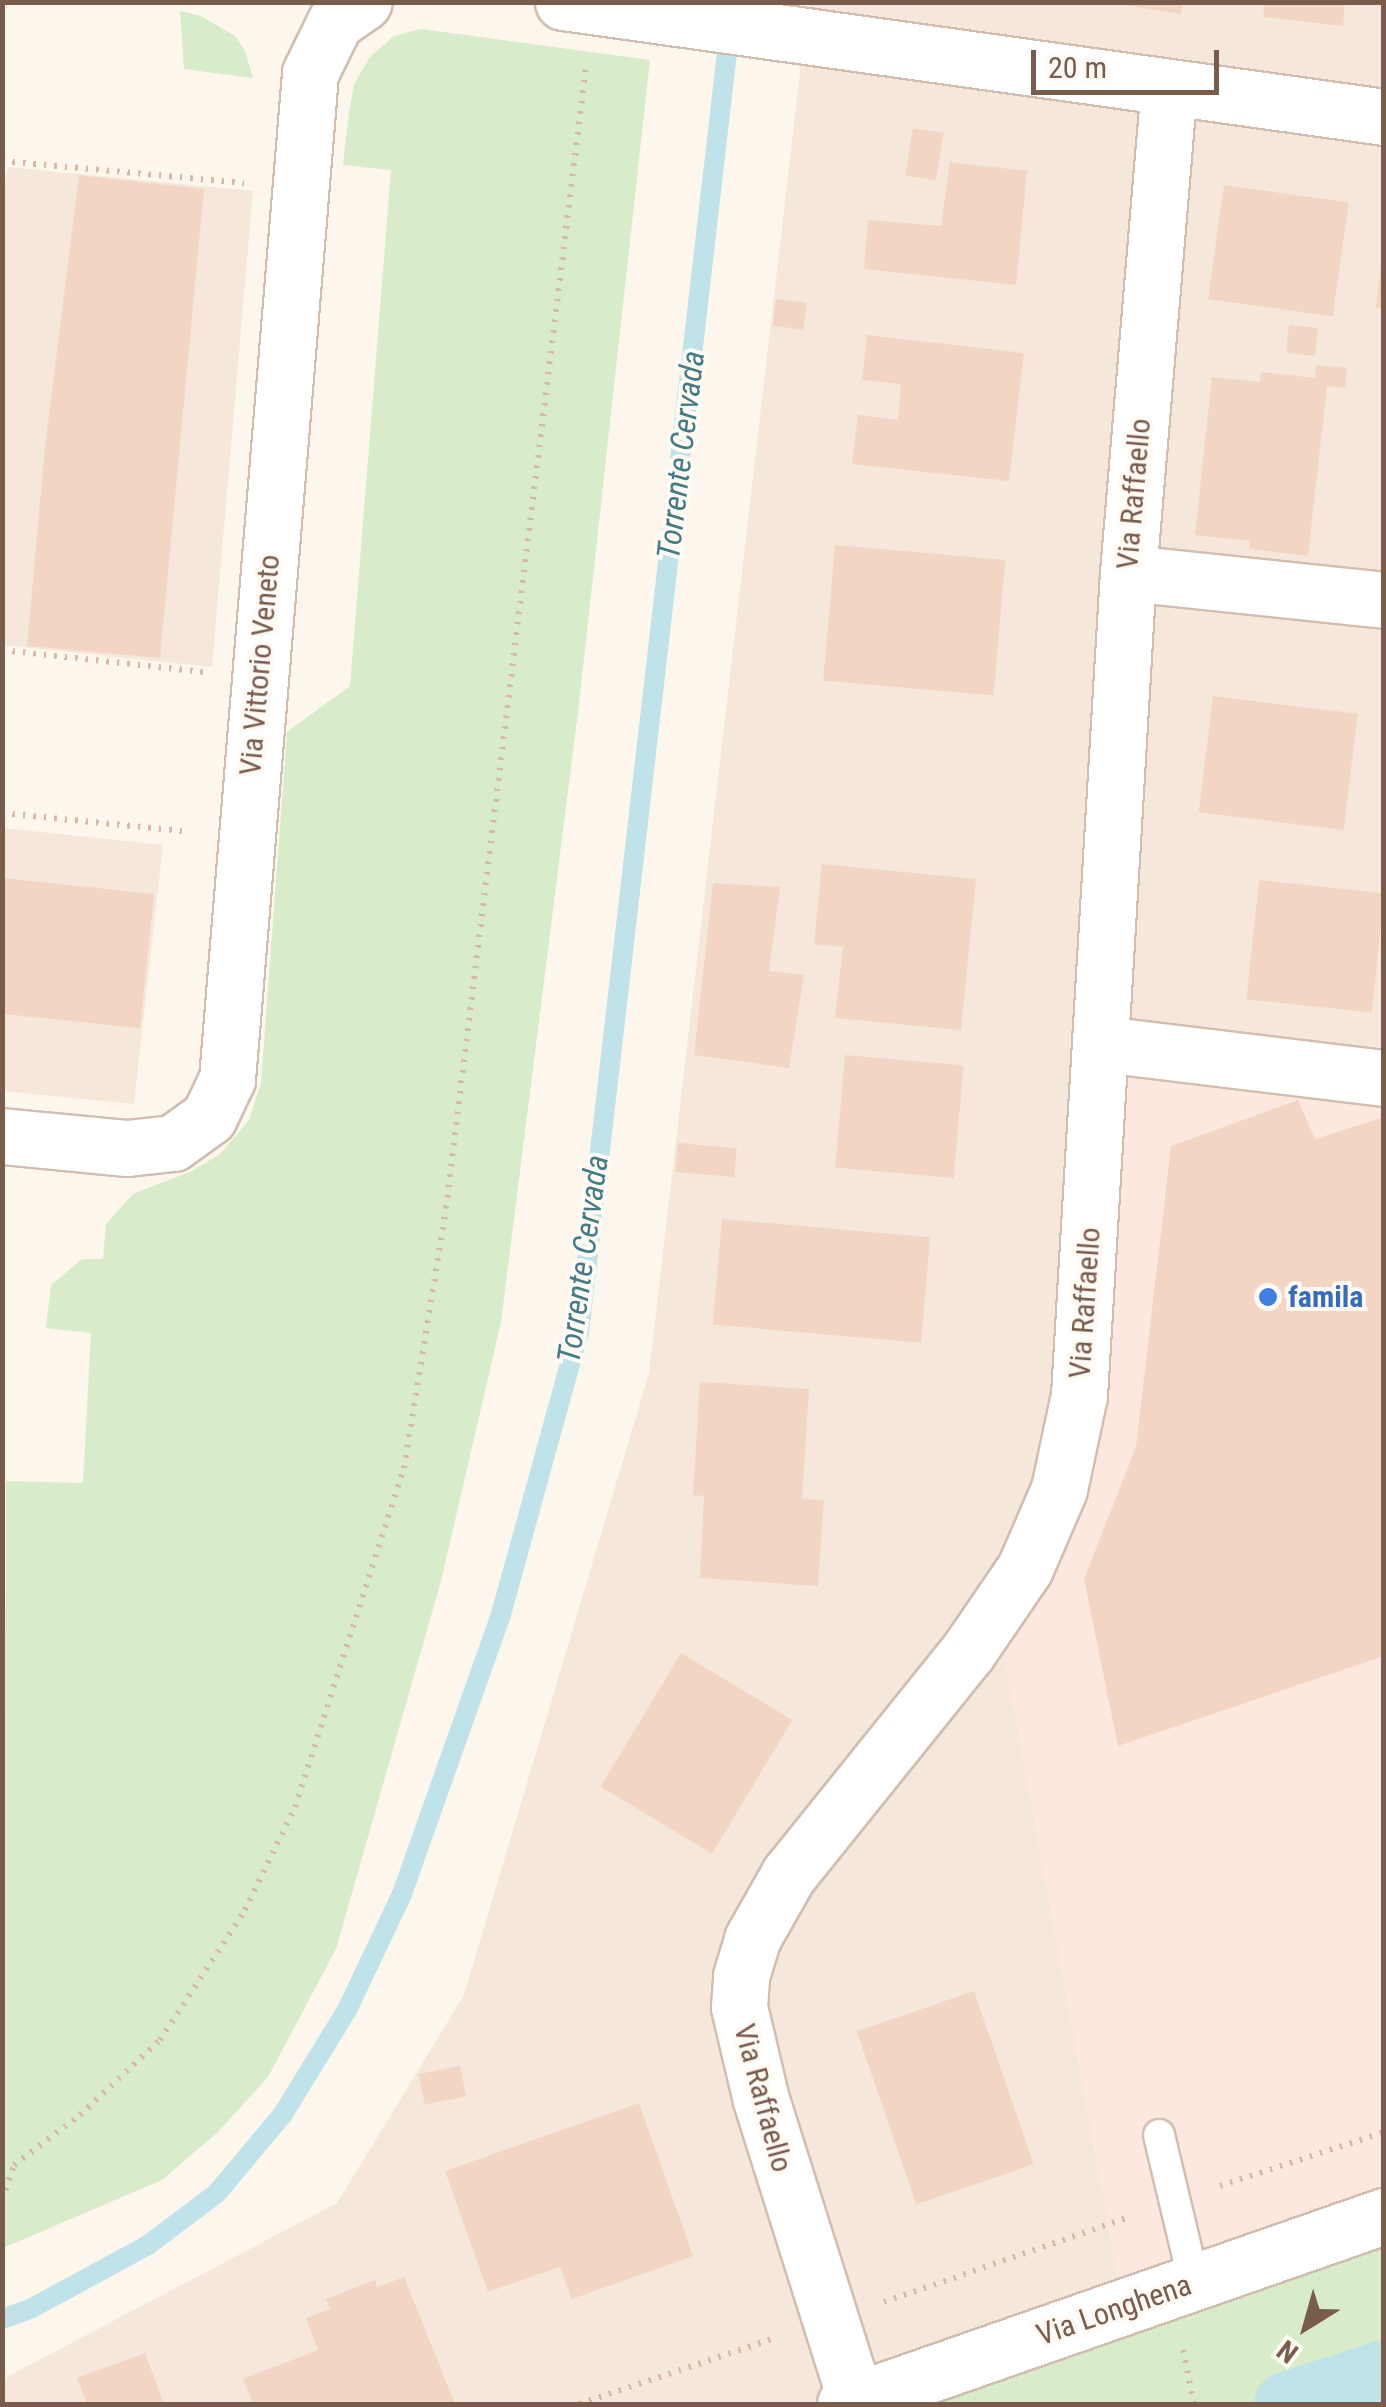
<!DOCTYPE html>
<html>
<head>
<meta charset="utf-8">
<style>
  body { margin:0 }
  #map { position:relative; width:1386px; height:2407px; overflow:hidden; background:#fdf6ec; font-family:"Roboto Condensed",sans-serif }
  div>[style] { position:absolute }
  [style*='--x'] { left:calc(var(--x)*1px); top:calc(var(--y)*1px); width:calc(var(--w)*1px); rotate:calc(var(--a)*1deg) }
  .residential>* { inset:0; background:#f5e8da }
  .commercial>* { inset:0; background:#fde8e0 }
  .green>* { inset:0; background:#d8ecc9 }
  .stream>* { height:20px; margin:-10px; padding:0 10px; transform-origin:10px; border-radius:10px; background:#bfe3e8 }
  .canal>* { height:65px; margin:-32.5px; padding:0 32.5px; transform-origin:32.5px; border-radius:32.5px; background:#bfe3e8 }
  .building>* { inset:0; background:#f3d5c3; transform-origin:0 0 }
  .path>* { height:6px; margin-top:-3px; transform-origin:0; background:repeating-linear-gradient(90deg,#d9b8a5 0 2.5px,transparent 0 10.5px) }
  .roads { filter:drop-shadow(2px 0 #d1beb0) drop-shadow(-2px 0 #d1beb0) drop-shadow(0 2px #d1beb0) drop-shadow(0 -2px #d1beb0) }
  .lane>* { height:30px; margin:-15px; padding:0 15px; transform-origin:15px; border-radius:15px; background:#fff }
  .street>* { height:55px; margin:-27.5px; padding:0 27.5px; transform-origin:27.5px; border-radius:27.5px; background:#fff }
  .secondary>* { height:55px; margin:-27.5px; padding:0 27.5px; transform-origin:27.5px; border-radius:27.5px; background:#fff }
  .dots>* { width:28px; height:28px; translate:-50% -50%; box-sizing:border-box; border:5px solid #fffaf3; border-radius:50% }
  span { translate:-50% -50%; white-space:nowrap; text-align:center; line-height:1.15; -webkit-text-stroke:8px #fffaf3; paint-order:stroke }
  .street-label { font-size:30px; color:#7a5c4d }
  .shop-label { font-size:30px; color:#366cbe; font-weight:700 }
  .left { translate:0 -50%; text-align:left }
  .water-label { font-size:32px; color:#437c86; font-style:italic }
  .frame { position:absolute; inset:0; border:5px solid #7a5c4d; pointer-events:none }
  .north { position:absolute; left:1256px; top:2277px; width:100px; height:100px; -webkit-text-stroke:8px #fffaf3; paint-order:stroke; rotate:217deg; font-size:28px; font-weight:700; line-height:40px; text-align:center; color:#7a5c4d }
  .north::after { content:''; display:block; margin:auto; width:35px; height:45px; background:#7a5c4d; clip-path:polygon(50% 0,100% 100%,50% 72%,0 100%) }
  .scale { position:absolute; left:1031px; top:50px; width:188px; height:45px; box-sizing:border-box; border:5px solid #7a5c4d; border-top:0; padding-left:12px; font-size:30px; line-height:35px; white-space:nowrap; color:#7a5c4d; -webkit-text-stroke:8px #fffaf3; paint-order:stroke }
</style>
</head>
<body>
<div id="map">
  <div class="residential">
    <i style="clip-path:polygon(808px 3px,1383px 3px,1383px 1078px,1123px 2307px,845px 2404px,3px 2404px,3px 2379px,337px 2203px,464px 1995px,649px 1373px)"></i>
    <i style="clip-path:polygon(8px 167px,253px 191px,212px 667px,3px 645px,2px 197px)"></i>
    <i style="clip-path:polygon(3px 828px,163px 845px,134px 1104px,3px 1091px)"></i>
  </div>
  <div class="commercial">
    <i style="clip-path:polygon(1103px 1044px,1383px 1078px,1383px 2216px,1123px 2307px,996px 1611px,1059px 1489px)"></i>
  </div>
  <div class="green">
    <i style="clip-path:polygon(180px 11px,201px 16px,235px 36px,245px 51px,253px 78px,184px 69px)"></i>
    <i style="clip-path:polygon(421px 29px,650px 60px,579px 704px,501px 1322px,441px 1581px,336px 1949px,268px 2077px,218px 2132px,162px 2180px,3px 2248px,6px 1481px,83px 1483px,91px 1333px,46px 1328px,51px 1285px,82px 1259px,103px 1259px,106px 1224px,133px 1194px,192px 1171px,220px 1154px,249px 1120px,261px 1083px,287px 732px,350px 686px,391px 170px,343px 165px,349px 112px,354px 84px,370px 57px,394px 36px)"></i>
    <i style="clip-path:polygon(1383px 2216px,1383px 2404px,845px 2404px)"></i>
  </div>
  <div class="stream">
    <i style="--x:2;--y:2319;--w:32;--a:-20"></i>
    <i style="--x:32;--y:2308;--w:132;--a:-28.5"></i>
    <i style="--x:148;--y:2245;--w:86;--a:-37"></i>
    <i style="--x:217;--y:2193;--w:103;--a:-50.1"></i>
    <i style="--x:283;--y:2114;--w:122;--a:-58.4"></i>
    <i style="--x:347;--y:2010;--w:128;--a:-64.6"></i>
    <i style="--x:402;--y:1894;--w:293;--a:-70.5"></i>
    <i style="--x:500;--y:1618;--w:297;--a:-74.6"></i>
    <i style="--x:579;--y:1332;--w:1315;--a:-83.4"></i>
  </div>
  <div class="canal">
    <i style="--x:1286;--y:2404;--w:103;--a:-18.1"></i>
  </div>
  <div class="building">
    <i style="clip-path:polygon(1108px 2px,1182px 2px,1181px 14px)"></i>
    <i style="clip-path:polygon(1265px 2px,1345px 2px,1343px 26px,1263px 17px)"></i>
    <i style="left:913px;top:128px;width:31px;height:48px;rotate:9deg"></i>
    <i style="clip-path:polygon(950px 162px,1027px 171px,1016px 285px,864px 269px,868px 220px,941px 226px)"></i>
    <i style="clip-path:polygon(79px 175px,204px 189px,160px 658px,27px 646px,45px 447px)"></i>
    <i style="left:1224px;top:185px;width:126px;height:115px;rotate:8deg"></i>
    <i style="clip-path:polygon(1381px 262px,1384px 262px,1384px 308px,1376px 308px)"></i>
    <i style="left:776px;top:299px;width:31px;height:27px;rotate:7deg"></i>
    <i style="left:1289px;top:325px;width:29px;height:28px;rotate:6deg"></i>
    <i style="clip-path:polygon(867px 335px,1024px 353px,1009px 481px,852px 464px,858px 415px,898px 420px,901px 384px,862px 380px)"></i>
    <i style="clip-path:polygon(1316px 365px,1347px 368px,1345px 388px,1327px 386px,1308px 556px,1249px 549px,1250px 541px,1195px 535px,1212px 377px,1260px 382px,1261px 372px,1315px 378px)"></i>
    <i style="left:835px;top:545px;width:171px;height:136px;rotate:5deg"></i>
    <i style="left:1213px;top:696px;width:146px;height:117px;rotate:7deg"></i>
    <i style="clip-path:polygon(822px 864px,976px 879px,961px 1030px,835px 1018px,843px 947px,814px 944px)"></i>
    <i style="left:2px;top:878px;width:153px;height:135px;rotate:6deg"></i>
    <i style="left:1259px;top:880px;width:126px;height:120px;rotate:6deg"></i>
    <i style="clip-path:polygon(713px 883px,780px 887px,769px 971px,804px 975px,789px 1068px,694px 1055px)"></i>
    <i style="left:845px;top:1055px;width:119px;height:113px;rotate:5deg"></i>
    <i style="clip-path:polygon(1298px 1100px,1315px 1139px,1384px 1117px,1384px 1656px,1118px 1746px,1084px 1579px,1136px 1447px,1171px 1146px)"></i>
    <i style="left:678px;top:1143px;width:59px;height:29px;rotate:5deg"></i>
    <i style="left:722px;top:1219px;width:209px;height:106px;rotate:5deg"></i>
    <i style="clip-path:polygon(700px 1382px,809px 1389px,802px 1499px,824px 1500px,818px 1586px,700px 1578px,704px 1496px,693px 1495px)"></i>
    <i style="left:681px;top:1653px;width:130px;height:156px;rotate:31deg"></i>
    <i style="left:974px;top:1991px;width:183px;height:124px;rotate:71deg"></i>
    <i style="left:460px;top:2066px;width:31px;height:42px;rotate:79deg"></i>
    <i style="clip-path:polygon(639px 2103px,693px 2256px,572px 2299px,560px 2267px,488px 2292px,445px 2171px)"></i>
    <i style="clip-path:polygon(404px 2277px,455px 2404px,253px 2404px,243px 2379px,318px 2350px,306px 2318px,330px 2309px,326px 2299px,375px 2280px,377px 2287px)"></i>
    <i style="clip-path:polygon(145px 2353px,164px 2404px,87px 2404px,77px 2378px)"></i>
  </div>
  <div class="path">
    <i style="--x:2;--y:161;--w:243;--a:5.2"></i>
    <i style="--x:2;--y:650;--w:203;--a:6.2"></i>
    <i style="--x:2;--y:813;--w:181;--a:5.7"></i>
    <i style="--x:1220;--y:2186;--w:173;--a:-18.2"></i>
    <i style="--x:2;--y:2200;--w:37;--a:-71"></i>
    <i style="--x:14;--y:2165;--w:83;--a:-37.1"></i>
    <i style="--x:80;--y:2115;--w:110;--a:-43.2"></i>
    <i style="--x:160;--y:2040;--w:155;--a:-56.8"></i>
    <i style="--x:245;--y:1910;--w:114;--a:-64.1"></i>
    <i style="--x:295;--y:1807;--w:356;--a:-72.2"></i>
    <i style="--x:404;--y:1468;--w:263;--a:-80.8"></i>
    <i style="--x:446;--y:1208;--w:1151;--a:-83.01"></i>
    <i style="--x:884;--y:2302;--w:262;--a:-19.1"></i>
    <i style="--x:1183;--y:2350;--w:55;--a:78.5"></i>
    <i style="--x:579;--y:2404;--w:204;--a:-18.6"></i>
  </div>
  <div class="roads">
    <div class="lane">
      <i style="--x:1159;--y:2135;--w:151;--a:76.6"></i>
    </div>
    <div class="street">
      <i style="--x:563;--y:2;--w:829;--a:7.97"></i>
      <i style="--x:1128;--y:573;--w:257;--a:6"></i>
      <i style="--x:1103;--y:1044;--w:283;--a:6.9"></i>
      <i style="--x:2;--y:1136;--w:126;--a:5.5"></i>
      <i style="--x:127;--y:1148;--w:46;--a:-6.2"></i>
      <i style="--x:173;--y:1143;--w:44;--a:-35.8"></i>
      <i style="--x:209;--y:1117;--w:42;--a:-64.7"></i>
      <i style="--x:227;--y:1079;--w:1009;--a:-85.28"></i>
      <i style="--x:310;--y:73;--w:57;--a:-63.9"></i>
      <i style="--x:335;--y:22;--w:35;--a:-35"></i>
      <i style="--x:856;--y:2401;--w:316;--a:-107.5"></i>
      <i style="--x:761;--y:2100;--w:96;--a:-103.3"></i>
      <i style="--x:739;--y:2007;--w:31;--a:-86"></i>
      <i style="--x:741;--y:1976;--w:39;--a:-73"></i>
      <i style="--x:752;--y:1939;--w:75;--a:-60.4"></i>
      <i style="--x:789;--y:1874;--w:284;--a:-51.2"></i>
      <i style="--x:967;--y:1653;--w:103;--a:-55.7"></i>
      <i style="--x:1025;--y:1568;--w:86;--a:-66.7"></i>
      <i style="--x:1059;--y:1489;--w:96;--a:-78"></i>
      <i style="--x:1079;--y:1395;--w:823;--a:-86.59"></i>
      <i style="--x:1128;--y:573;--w:486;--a:-85.2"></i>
    </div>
    <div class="secondary">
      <i style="--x:845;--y:2404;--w:571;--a:-19.23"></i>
    </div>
  </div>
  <div class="dots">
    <i style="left:1268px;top:1297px;background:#3f7fe0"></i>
  </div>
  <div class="street-label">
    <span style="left:1134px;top:494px;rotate:-85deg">Via Raffaello</span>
    <span style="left:260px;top:665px;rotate:-85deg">Via Vittorio Veneto</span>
    <span style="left:1085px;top:1303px;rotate:-86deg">Via Raffaello</span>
    <span style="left:763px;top:2098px;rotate:75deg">Via Raffaello</span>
    <span style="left:1114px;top:2310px;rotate:-19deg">Via Longhena</span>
  </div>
  <div class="shop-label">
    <span class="left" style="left:1288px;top:1297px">famila</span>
  </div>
  <div class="water-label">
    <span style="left:681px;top:455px;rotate:-83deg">Torrente Cervada</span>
    <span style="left:583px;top:1259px;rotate:-82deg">Torrente Cervada</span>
  </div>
  <div class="frame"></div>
  <div class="north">N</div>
  <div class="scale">20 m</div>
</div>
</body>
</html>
